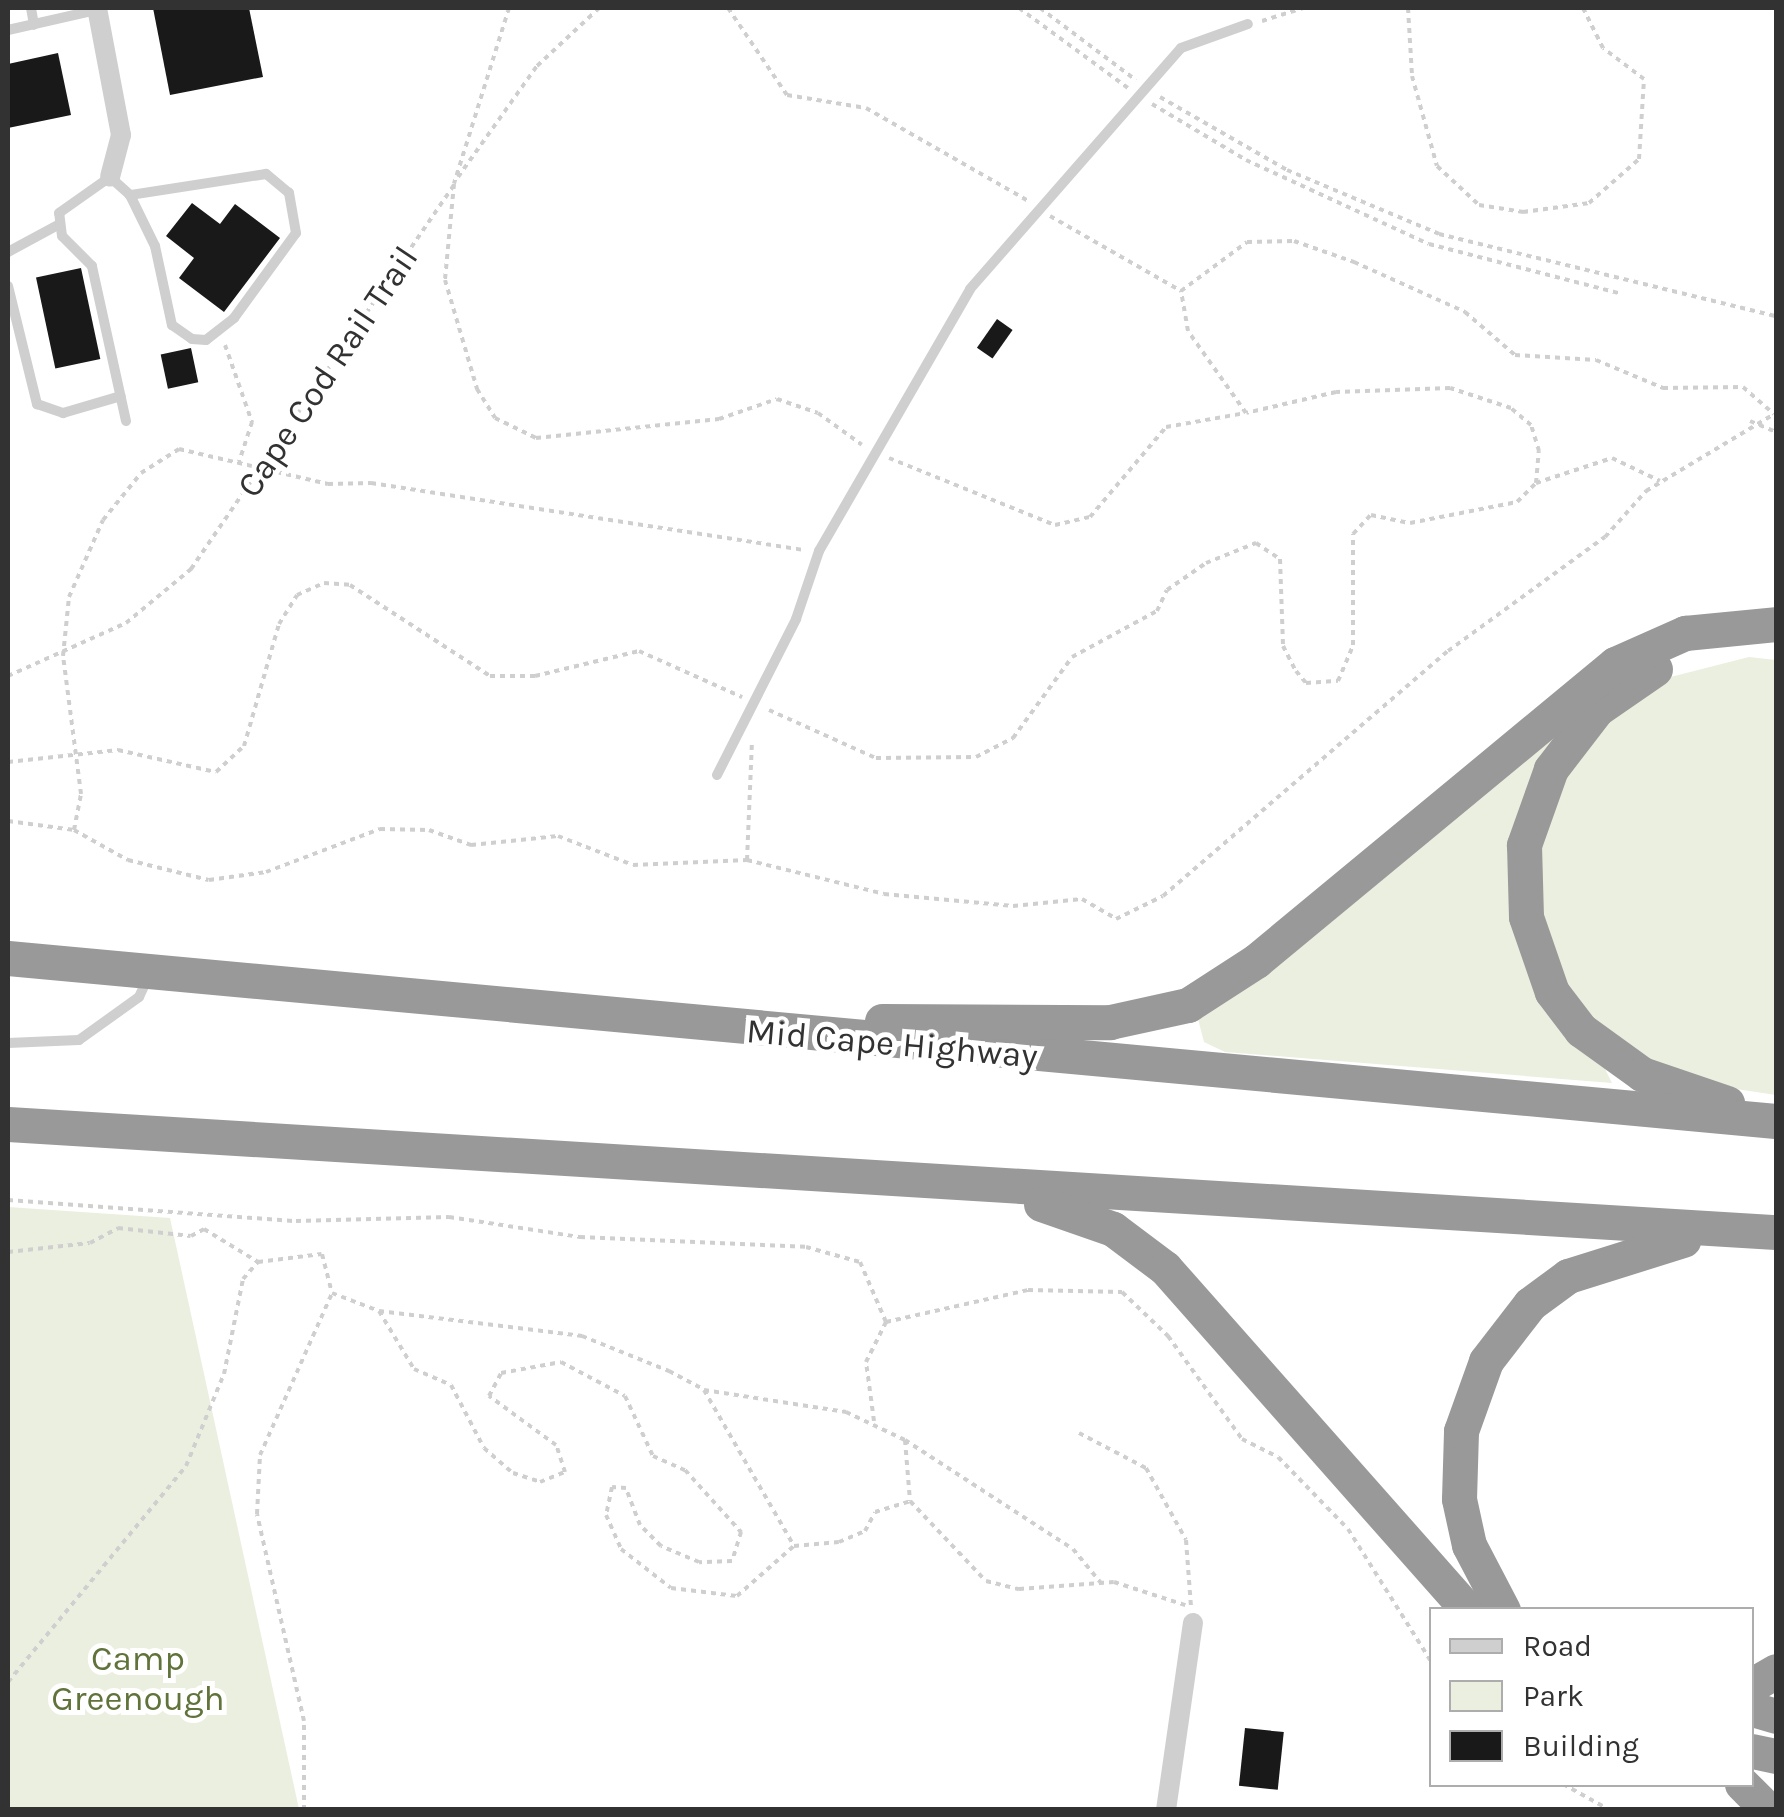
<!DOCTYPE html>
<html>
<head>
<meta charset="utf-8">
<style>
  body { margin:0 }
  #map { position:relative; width:1784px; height:1817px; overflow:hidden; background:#fff; font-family:Karla,sans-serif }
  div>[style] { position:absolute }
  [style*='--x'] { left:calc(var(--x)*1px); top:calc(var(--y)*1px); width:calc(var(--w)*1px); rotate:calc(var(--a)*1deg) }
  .green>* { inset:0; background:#ebefdf }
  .building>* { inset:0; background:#191919; transform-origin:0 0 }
  .path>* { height:4px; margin-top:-2px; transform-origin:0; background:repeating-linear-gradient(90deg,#cfcfcf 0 5px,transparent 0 10px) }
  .service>* { height:10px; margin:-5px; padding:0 5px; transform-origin:5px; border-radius:5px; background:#cfcfcf }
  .minor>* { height:20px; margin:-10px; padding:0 10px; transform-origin:10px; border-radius:10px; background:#cfcfcf }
  .motorway>* { height:35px; margin:-17.5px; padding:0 17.5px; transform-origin:17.5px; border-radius:17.5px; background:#999 }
  span { translate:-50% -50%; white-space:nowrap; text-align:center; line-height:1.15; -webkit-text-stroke:10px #fff; paint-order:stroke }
  .street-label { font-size:35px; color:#323232 }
  .park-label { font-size:35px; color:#60733a }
  .frame { position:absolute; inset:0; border:10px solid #323232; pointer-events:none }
  .legend { position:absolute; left:1429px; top:1607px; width:325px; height:180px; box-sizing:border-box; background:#fff; border:2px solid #adadad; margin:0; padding:12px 18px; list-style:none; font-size:30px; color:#323232 }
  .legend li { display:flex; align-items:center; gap:20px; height:50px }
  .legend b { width:50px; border:2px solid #adadad }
</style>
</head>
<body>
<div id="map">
  <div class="green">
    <i style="clip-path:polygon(1716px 640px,1622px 676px,1510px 876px,1612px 1083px,1225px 1052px,1204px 1042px,1198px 1019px,1611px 675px)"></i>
    <i style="clip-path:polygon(1749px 657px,1776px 660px,1776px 1095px,1697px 1083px,1615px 1042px,1567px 991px,1542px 931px,1537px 847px,1575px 749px,1651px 682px)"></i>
    <i style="clip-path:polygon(8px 1207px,170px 1218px,299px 1809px,8px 1809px)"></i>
  </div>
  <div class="building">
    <i style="clip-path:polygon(153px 8px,249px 8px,263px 77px,170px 95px)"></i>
    <i style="clip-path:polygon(58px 53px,71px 115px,8px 128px,8px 64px)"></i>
    <i style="clip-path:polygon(192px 203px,220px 224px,235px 204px,280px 238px,224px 312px,179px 278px,194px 258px,166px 236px)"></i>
    <i style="left:81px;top:268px;width:93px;height:46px;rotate:78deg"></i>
    <i style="left:997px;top:319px;width:19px;height:35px;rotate:35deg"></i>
    <i style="left:191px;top:348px;width:35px;height:31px;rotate:78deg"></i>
    <i style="left:1245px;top:1728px;width:39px;height:58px;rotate:6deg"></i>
  </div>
  <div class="path">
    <i style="--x:509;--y:8;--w:184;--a:107.4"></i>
    <i style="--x:454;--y:184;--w:96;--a:95.4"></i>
    <i style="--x:445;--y:280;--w:114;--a:73.6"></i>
    <i style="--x:477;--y:389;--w:34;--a:58"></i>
    <i style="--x:495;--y:418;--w:46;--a:26"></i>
    <i style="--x:536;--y:438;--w:184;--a:-5.9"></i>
    <i style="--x:719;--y:419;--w:61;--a:-19"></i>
    <i style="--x:777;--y:399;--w:43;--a:18.9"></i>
    <i style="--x:818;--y:413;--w:54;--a:36"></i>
    <i style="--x:728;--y:8;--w:105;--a:55.9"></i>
    <i style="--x:787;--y:95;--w:80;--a:9.3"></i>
    <i style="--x:866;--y:108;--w:189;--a:29.8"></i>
    <i style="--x:1019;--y:8;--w:135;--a:36.3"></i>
    <i style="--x:1040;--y:8;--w:120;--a:36.9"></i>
    <i style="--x:1327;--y:8;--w:26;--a:0"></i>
    <i style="--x:1408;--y:8;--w:68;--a:86.6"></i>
    <i style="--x:1412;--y:76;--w:93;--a:74.5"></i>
    <i style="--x:1437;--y:166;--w:57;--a:42.9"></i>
    <i style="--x:1479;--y:205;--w:45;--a:9"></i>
    <i style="--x:1523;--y:212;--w:67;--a:-7.8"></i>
    <i style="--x:1589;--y:203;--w:67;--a:-41.3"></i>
    <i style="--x:1639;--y:159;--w:80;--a:-86.4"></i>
    <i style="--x:1644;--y:79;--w:51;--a:-142.9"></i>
    <i style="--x:1603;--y:48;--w:45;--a:-116.6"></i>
    <i style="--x:1262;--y:21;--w:43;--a:-17.6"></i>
    <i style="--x:1160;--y:97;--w:146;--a:29.9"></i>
    <i style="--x:1287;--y:170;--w:165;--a:22.8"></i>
    <i style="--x:1439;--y:234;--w:347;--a:13.7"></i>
    <i style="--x:1152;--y:104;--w:109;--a:30.8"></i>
    <i style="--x:1246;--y:160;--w:201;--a:24.7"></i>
    <i style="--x:1429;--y:244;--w:196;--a:14.5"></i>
    <i style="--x:458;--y:177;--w:136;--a:-54.6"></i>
    <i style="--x:537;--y:66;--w:85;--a:-43.1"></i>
    <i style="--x:1050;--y:216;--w:151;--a:29.8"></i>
    <i style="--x:225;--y:345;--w:82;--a:70.7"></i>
    <i style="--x:252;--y:422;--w:42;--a:108"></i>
    <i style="--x:1750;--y:421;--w:28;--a:23"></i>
    <i style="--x:889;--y:458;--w:179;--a:22"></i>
    <i style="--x:1055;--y:525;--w:36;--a:-13"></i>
    <i style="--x:1090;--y:517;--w:118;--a:-49.8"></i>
    <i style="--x:1166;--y:427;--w:80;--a:-10"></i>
    <i style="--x:1536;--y:483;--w:80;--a:-18.2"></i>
    <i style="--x:1612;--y:458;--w:53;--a:25.6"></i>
    <i style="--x:8;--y:676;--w:129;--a:-24.2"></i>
    <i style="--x:126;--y:623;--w:85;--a:-39.7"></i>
    <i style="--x:191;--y:569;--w:465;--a:-55.6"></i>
    <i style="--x:769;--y:710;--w:117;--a:24.2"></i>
    <i style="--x:876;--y:758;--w:100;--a:-0.6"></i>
    <i style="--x:976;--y:757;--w:42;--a:-27.2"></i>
    <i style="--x:1013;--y:738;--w:100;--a:-53.9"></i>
    <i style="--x:1072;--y:657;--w:97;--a:-28.4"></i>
    <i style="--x:1157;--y:611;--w:23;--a:-65"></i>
    <i style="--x:1167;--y:590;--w:47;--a:-34.7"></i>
    <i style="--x:1206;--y:563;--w:54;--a:-21.8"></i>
    <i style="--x:1256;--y:543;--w:29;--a:34"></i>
    <i style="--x:1280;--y:559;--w:87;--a:88"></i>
    <i style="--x:1283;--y:646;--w:28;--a:63"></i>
    <i style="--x:1296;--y:671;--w:16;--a:50"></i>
    <i style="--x:1306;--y:683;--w:32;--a:-4"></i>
    <i style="--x:1338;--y:681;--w:39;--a:-67"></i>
    <i style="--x:1353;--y:645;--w:111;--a:-90"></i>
    <i style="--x:1353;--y:534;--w:26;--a:-47"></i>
    <i style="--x:1371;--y:515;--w:40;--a:12"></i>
    <i style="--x:1410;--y:523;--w:109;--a:-11.1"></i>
    <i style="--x:1517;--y:502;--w:27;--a:-45"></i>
    <i style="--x:1536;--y:483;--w:32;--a:-85"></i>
    <i style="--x:1539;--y:451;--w:27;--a:-107"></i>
    <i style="--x:1531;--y:425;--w:26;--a:-140"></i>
    <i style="--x:1511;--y:408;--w:64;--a:-161.8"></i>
    <i style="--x:1450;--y:388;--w:114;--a:178"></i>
    <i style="--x:1336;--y:392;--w:92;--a:166.9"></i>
    <i style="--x:1246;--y:413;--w:100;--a:-125.3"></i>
    <i style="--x:1188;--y:331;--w:41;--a:-99.9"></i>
    <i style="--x:1181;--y:291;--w:82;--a:-36.6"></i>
    <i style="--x:1247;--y:242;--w:47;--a:-1.2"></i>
    <i style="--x:1294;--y:241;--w:64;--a:19.3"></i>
    <i style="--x:1354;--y:262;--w:122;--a:24.2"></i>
    <i style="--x:1465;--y:312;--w:66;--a:40.7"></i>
    <i style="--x:1515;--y:355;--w:81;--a:3.5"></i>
    <i style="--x:1596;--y:360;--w:73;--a:22.7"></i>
    <i style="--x:1663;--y:388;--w:80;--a:-0.7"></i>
    <i style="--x:1743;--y:387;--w:41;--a:41.1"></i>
    <i style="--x:8;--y:762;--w:111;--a:-6.2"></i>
    <i style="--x:118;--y:750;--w:100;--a:12.7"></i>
    <i style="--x:216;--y:772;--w:38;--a:-43"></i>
    <i style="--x:244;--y:746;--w:127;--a:-74"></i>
    <i style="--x:279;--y:624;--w:34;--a:-58"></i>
    <i style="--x:297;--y:595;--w:30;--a:-24"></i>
    <i style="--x:324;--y:583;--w:26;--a:4"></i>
    <i style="--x:350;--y:585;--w:167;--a:33"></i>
    <i style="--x:490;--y:676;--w:45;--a:0"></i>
    <i style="--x:535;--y:676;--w:107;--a:-13.5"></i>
    <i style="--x:639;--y:651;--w:113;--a:24.1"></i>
    <i style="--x:8;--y:821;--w:67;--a:7.8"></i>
    <i style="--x:74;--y:830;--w:62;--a:29.1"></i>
    <i style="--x:128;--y:860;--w:83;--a:13.9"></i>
    <i style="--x:209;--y:880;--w:58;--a:-8"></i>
    <i style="--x:266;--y:872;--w:122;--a:-20.7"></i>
    <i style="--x:380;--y:829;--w:49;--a:1.2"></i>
    <i style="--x:429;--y:830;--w:45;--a:19.7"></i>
    <i style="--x:471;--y:845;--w:87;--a:-5.9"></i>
    <i style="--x:558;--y:836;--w:80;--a:21.1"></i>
    <i style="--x:633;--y:865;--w:114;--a:-2.5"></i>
    <i style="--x:747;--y:860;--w:141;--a:13.9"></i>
    <i style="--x:884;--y:894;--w:130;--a:5.3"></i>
    <i style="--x:1013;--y:906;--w:69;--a:-5.8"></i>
    <i style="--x:1082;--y:899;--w:39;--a:30"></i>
    <i style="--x:1116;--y:919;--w:52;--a:-26.1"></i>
    <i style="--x:1163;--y:896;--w:376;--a:-40.7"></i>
    <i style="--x:1448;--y:651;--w:194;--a:-36"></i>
    <i style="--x:1605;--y:537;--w:62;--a:-48.3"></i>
    <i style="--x:1646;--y:491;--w:152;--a:-31"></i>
    <i style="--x:74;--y:830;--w:37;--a:-79"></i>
    <i style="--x:81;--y:794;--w:139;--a:-97.4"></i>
    <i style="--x:63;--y:656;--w:59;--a:-84.2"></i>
    <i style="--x:69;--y:597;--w:84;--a:-66.2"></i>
    <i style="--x:103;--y:520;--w:60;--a:-51"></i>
    <i style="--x:141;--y:473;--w:45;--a:-32.3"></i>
    <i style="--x:179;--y:449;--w:153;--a:13.2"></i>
    <i style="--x:328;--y:484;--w:43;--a:-1.3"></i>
    <i style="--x:371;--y:483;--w:437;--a:8.8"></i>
    <i style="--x:747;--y:860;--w:120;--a:-87.6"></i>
    <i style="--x:8;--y:1200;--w:289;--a:4.2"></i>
    <i style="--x:296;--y:1221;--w:153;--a:-1.5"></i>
    <i style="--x:449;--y:1217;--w:133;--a:8.7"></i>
    <i style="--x:580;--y:1237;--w:226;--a:2.5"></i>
    <i style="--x:806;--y:1247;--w:56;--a:15.5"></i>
    <i style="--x:860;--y:1262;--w:65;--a:66.6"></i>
    <i style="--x:8;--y:1252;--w:82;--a:-6.3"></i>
    <i style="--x:90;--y:1243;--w:32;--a:-28"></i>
    <i style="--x:118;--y:1228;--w:73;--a:6.3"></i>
    <i style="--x:191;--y:1236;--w:15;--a:-28"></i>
    <i style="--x:204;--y:1229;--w:63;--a:31.4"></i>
    <i style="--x:379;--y:1311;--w:68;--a:58.9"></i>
    <i style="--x:414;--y:1369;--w:40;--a:23.4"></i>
    <i style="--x:451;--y:1385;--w:71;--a:62.4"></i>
    <i style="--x:484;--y:1448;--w:38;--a:41"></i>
    <i style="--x:513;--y:1473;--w:28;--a:18"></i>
    <i style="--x:540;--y:1482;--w:27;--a:-22"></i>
    <i style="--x:565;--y:1472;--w:28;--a:-108"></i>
    <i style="--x:556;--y:1445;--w:83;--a:-143.8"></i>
    <i style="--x:489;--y:1396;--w:26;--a:-62"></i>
    <i style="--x:501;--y:1373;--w:61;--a:-10.4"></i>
    <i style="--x:561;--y:1362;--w:72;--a:28"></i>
    <i style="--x:625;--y:1396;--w:66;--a:65"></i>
    <i style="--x:653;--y:1456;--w:35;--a:24"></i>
    <i style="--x:685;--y:1470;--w:84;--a:47.9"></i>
    <i style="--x:741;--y:1532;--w:30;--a:107"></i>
    <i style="--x:732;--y:1561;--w:33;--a:178"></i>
    <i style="--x:699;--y:1562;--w:41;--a:-157.2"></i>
    <i style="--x:661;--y:1546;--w:30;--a:-135"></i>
    <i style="--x:640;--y:1525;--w:40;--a:-111"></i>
    <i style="--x:626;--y:1488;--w:14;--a:-176"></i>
    <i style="--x:612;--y:1487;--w:29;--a:102"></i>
    <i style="--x:606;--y:1515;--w:37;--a:66"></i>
    <i style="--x:621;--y:1549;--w:63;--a:38"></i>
    <i style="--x:671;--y:1588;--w:66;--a:6.9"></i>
    <i style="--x:737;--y:1596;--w:76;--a:-41.3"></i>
    <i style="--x:794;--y:1546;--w:45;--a:-5.1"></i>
    <i style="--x:839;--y:1542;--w:28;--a:-23"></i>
    <i style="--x:865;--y:1531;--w:21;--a:-62"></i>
    <i style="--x:875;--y:1512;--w:37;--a:-17"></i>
    <i style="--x:704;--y:1390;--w:144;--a:8.8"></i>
    <i style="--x:846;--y:1412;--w:65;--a:25.4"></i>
    <i style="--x:905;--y:1440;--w:61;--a:85.3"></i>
    <i style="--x:910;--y:1501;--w:110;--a:46.5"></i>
    <i style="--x:986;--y:1581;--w:34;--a:14"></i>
    <i style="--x:1019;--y:1589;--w:95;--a:-4.2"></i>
    <i style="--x:1114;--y:1582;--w:75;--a:17.9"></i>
    <i style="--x:874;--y:1421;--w:60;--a:-97.7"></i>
    <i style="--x:866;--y:1362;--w:45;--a:-63.4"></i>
    <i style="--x:886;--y:1322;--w:146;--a:-12.7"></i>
    <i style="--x:1028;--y:1290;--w:94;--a:1.2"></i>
    <i style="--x:1122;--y:1292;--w:64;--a:43.7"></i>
    <i style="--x:1168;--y:1336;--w:127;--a:54.3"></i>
    <i style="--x:1242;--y:1439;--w:40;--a:26.6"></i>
    <i style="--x:1278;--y:1457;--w:100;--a:45.8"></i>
    <i style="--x:1348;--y:1529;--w:158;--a:57.9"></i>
    <i style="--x:1079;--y:1433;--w:76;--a:27.6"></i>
    <i style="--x:1146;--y:1468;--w:82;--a:60.9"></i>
    <i style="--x:1186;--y:1540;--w:66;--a:85.7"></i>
    <i style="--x:905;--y:1440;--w:200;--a:33"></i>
    <i style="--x:1073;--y:1549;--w:44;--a:50.5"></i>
    <i style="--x:8;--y:1682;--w:280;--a:-50.5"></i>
    <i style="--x:186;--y:1466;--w:100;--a:-67.6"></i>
    <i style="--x:224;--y:1374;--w:97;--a:-78.7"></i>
    <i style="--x:243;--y:1279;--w:23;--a:-49"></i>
    <i style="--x:258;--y:1262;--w:64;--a:-7.1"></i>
    <i style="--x:322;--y:1254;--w:40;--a:75.6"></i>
    <i style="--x:332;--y:1293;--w:50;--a:21"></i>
    <i style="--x:379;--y:1311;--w:205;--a:7"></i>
    <i style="--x:582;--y:1336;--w:94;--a:21.9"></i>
    <i style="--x:669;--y:1371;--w:40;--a:28"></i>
    <i style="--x:704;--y:1390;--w:180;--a:60"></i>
    <i style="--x:1563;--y:1784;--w:54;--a:29"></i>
    <i style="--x:304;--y:1810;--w:89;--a:-90"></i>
    <i style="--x:304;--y:1721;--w:212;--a:-102.8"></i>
    <i style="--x:257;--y:1514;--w:59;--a:-87.1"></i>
    <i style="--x:260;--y:1455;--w:177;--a:-66"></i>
  </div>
  <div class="service">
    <i style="--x:31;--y:8;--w:17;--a:80"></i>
    <i style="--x:8;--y:30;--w:91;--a:-12.7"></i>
    <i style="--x:8;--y:252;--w:57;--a:-28.4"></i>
    <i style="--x:8;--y:286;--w:122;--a:76.2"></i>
    <i style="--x:37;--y:404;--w:28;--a:19"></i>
    <i style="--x:63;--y:413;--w:60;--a:-16.3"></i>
    <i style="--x:126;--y:421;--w:159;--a:-102.4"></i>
    <i style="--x:92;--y:266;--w:42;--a:-135"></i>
    <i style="--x:62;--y:236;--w:23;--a:-97"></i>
    <i style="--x:59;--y:213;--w:62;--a:-35.2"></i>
    <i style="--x:110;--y:177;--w:27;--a:42"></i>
    <i style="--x:130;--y:195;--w:57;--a:63.9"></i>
    <i style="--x:155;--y:246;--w:81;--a:77.9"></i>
    <i style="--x:172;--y:325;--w:24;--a:35"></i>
    <i style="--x:192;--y:339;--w:14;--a:4"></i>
    <i style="--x:206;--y:340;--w:36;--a:-38"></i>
    <i style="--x:234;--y:318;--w:105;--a:-53.9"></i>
    <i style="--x:296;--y:233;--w:41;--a:-99.9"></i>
    <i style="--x:289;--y:193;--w:30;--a:-140"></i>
    <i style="--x:266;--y:174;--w:138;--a:171.2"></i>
    <i style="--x:717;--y:775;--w:175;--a:-63.1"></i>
    <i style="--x:796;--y:619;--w:72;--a:-71.3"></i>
    <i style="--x:819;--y:551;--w:302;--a:-60"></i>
    <i style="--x:970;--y:289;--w:320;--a:-48.8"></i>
    <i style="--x:1181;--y:48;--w:71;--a:-19.7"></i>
    <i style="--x:8;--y:1043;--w:71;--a:-2.4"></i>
    <i style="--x:79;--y:1040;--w:74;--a:-35.6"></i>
    <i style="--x:139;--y:997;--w:23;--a:-65"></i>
  </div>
  <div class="minor">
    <i style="--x:97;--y:8;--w:129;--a:79.3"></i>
    <i style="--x:121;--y:135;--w:43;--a:104.7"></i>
    <i style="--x:1166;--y:1810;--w:189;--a:-81.8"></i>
  </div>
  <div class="motorway">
    <i style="--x:1655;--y:669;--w:70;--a:145.4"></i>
    <i style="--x:1597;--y:709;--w:76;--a:127.5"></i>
    <i style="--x:1551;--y:769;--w:81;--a:109.6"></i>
    <i style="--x:1524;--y:845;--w:72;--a:88.4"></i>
    <i style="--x:1526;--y:917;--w:79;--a:70.9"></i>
    <i style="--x:1552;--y:992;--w:48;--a:52.7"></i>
    <i style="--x:1581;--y:1030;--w:75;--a:35.8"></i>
    <i style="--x:1642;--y:1074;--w:90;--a:18.8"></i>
    <i style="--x:8;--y:958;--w:1775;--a:5.27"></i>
    <i style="--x:882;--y:1021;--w:228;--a:0.3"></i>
    <i style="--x:1110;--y:1022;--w:80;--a:-12.3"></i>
    <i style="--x:1188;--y:1005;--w:81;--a:-32.9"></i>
    <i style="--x:1256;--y:961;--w:466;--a:-39.6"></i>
    <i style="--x:1615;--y:664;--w:77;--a:-23.9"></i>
    <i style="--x:1685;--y:633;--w:91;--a:-5.6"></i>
    <i style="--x:8;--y:1124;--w:1771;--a:3.5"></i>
    <i style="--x:1041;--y:1204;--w:76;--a:19.1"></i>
    <i style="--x:1113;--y:1229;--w:65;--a:36.9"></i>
    <i style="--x:1165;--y:1268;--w:457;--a:48.5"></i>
    <i style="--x:1503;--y:1610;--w:73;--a:-117.6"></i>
    <i style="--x:1469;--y:1545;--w:47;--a:-102.3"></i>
    <i style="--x:1459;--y:1499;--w:68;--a:-88.3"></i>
    <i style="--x:1461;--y:1431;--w:74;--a:-70.3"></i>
    <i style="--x:1486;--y:1361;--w:72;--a:-52.3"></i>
    <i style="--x:1530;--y:1304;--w:47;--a:-36.4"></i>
    <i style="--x:1568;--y:1276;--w:121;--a:-17.4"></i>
    <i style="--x:1752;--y:1685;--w:28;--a:-30"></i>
    <i style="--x:1752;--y:1709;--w:25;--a:16"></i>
    <i style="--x:1752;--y:1751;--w:25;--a:12"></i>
    <i style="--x:1742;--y:1784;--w:37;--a:45"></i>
  </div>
  <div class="street-label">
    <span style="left:328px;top:372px;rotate:-56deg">Cape Cod Rail Trail</span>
    <span style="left:892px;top:1044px;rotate:5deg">Mid Cape Highway</span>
  </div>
  <div class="park-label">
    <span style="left:138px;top:1679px">Camp<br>Greenough</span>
  </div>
  <div class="frame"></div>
  <ul class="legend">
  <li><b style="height:12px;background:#cfcfcf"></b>Road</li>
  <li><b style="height:28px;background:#ebefdf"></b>Park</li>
  <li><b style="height:28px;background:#191919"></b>Building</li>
  </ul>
</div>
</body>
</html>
